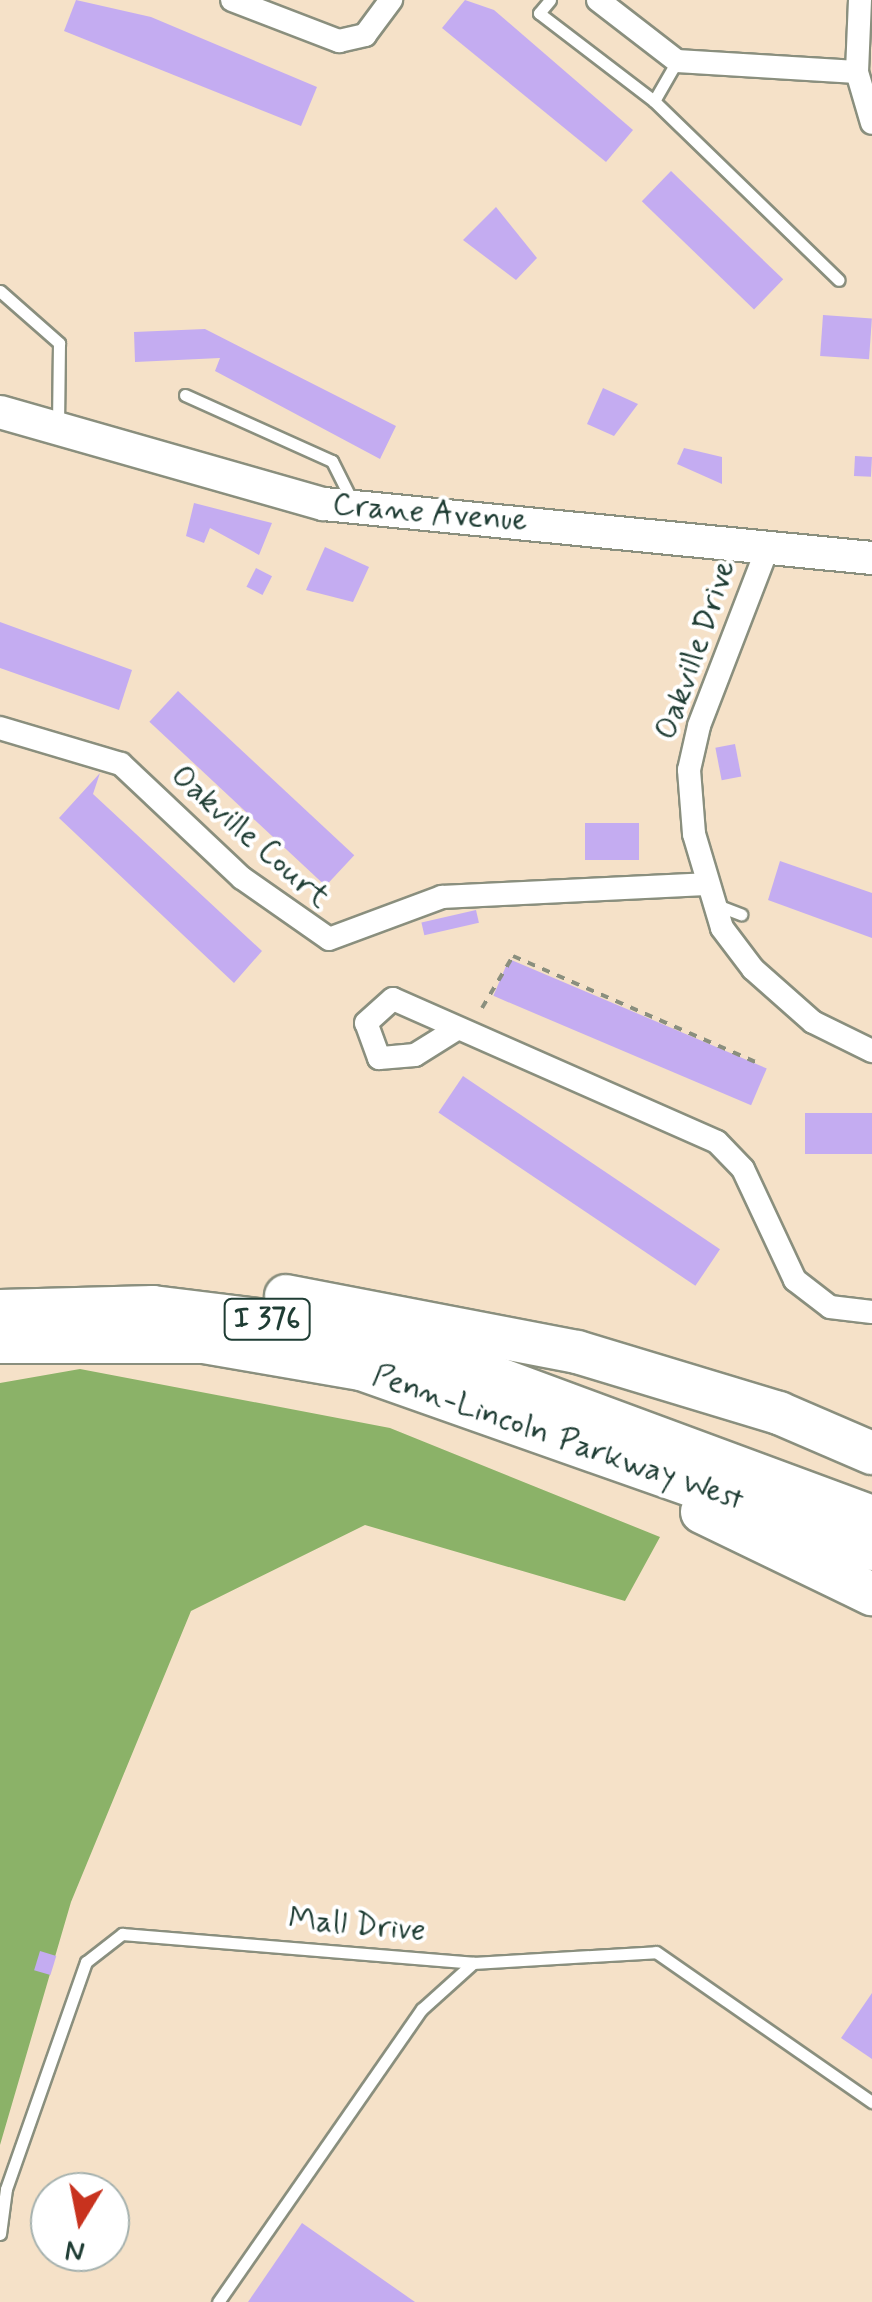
<!DOCTYPE html>
<html>
<head>
<meta charset="utf-8">
<style>
  body { margin:0 }
  #map { position:relative; width:872px; height:2302px; overflow:hidden; background:#f5e1c8; font-family:Mynerve,sans-serif }
  div>[style] { position:absolute }
  [style*='--x'] { left:calc(var(--x)*1px); top:calc(var(--y)*1px); width:calc(var(--w)*1px); rotate:calc(var(--a)*1deg) }
  .forest>* { inset:0; background:#8bb268 }
  .building>* { inset:0; background:#c4acf1; transform-origin:0 0 }
  .path>* { height:4px; margin-top:-2px; transform-origin:0; background:repeating-linear-gradient(90deg,#8a8f7e 0 8px,transparent 0 16px) }
  .roads { filter:drop-shadow(2px 0 #8a8f7e) drop-shadow(-2px 0 #8a8f7e) drop-shadow(0 2px #8a8f7e) drop-shadow(0 -2px #8a8f7e) }
  .lane>* { height:11px; margin:-5.5px; padding:0 5.5px; transform-origin:5.5px; border-radius:5.5px; background:#fff }
  .street>* { height:22px; margin:-11px; padding:0 11px; transform-origin:11px; border-radius:11px; background:#fff }
  .secondary>* { height:32px; margin:-16px; padding:0 16px; transform-origin:16px; border-radius:16px; background:#fff }
  .highway>* { height:42px; margin:-21px; padding:0 21px; transform-origin:21px; border-radius:21px; background:#fff }
  span { translate:-50% -50%; white-space:nowrap; text-align:center; line-height:1.15; -webkit-text-stroke:8px #fff; paint-order:stroke }
  .shield-label span { padding:2px 8px; background:#fff; border:2px solid; border-radius:8px; -webkit-text-stroke-width:0 }
  .shield-label { font-size:30px; color:#1f3d34; font-weight:700 }
  .street-label { font-size:32px; color:#1f3d34 }
  .north { position:absolute; left:30px; top:2172px; width:100px; height:100px; box-sizing:border-box; background:#fff; border:2px solid #a5b1ae; border-radius:50%; rotate:190deg; font-size:28px; font-weight:700; line-height:40px; text-align:center; color:#1f3d34 }
  .north::after { content:''; display:block; margin:auto; width:35px; height:45px; background:#c8321e; clip-path:polygon(50% 0,100% 100%,50% 72%,0 100%) }
</style>
</head>
<body>
<div id="map">
  <div class="forest">
    <i style="clip-path:polygon(80px 1369px,390px 1428px,660px 1537px,625px 1601px,365px 1525px,191px 1611px,71px 1902px,0 2145px,0 1383px)"></i>
  </div>
  <div class="building">
    <i style="clip-path:polygon(76px 0,151px 17px,317px 87px,301px 126px,64px 31px)"></i>
    <i style="clip-path:polygon(465px 0,494px 10px,633px 130px,606px 162px,442px 28px)"></i>
    <i style="left:671px;top:171px;width:156px;height:42px;rotate:44deg"></i>
    <i style="clip-path:polygon(496px 207px,537px 258px,516px 280px,463px 240px)"></i>
    <i style="left:823px;top:315px;width:49px;height:41px;rotate:4deg"></i>
    <i style="clip-path:polygon(205px 329px,396px 426px,380px 459px,215px 371px,220px 358px,135px 362px,134px 332px)"></i>
    <i style="clip-path:polygon(603px 388px,638px 404px,614px 436px,587px 424px)"></i>
    <i style="clip-path:polygon(684px 448px,722px 457px,722px 484px,677px 464px)"></i>
    <i style="left:855px;top:456px;width:17px;height:20px;rotate:3deg"></i>
    <i style="clip-path:polygon(194px 503px,272px 523px,259px 555px,210px 528px,204px 543px,186px 536px)"></i>
    <i style="clip-path:polygon(325px 547px,369px 567px,353px 602px,306px 590px)"></i>
    <i style="left:256px;top:568px;width:18px;height:21px;rotate:27deg"></i>
    <i style="clip-path:polygon(0 622px,132px 670px,119px 710px,0 668px)"></i>
    <i style="left:178px;top:691px;width:241px;height:42px;rotate:43deg"></i>
    <i style="left:735px;top:744px;width:33px;height:20px;rotate:79deg"></i>
    <i style="clip-path:polygon(100px 773px,93px 794px,262px 951px,234px 983px,59px 818px)"></i>
    <i style="left:585px;top:823px;width:54px;height:37px"></i>
    <i style="clip-path:polygon(780px 861px,872px 893px,872px 938px,768px 900px)"></i>
    <i style="left:476px;top:910px;width:13px;height:56px;rotate:77deg"></i>
    <i style="left:509px;top:959px;width:280px;height:40px;rotate:23deg"></i>
    <i style="left:463px;top:1076px;width:310px;height:44px;rotate:34deg"></i>
    <i style="left:805px;top:1113px;width:67px;height:41px"></i>
    <i style="left:40px;top:1951px;width:17px;height:20px;rotate:17deg"></i>
    <i style="clip-path:polygon(872px 1993px,872px 2059px,841px 2038px)"></i>
    <i style="clip-path:polygon(302px 2223px,415px 2302px,248px 2302px)"></i>
  </div>
  <div class="path">
    <i style="--x:482;--y:1008;--w:61;--a:-59.2"></i>
    <i style="--x:513;--y:956;--w:265;--a:23.6"></i>
  </div>
  <div class="roads">
    <div class="lane">
      <i style="--x:550;--y:0;--w:17;--a:130"></i>
      <i style="--x:539;--y:13;--w:145;--a:37.4"></i>
      <i style="--x:654;--y:101;--w:46;--a:-60.1"></i>
      <i style="--x:654;--y:101;--w:257;--a:44.1"></i>
      <i style="--x:0;--y:291;--w:79;--a:41.4"></i>
      <i style="--x:59;--y:343;--w:80;--a:90.7"></i>
      <i style="--x:185;--y:395;--w:161;--a:24.2"></i>
      <i style="--x:332;--y:461;--w:47;--a:63.4"></i>
      <i style="--x:717;--y:905;--w:26;--a:21"></i>
      <i style="--x:0;--y:2234;--w:45;--a:-82.4"></i>
      <i style="--x:6;--y:2189;--w:241;--a:-70.6"></i>
      <i style="--x:86;--y:1962;--w:46;--a:-37.9"></i>
      <i style="--x:122;--y:1934;--w:352;--a:4.7"></i>
      <i style="--x:473;--y:1963;--w:183;--a:-3.4"></i>
      <i style="--x:656;--y:1952;--w:263;--a:34.8"></i>
      <i style="--x:218;--y:2302;--w:357;--a:-55.2"></i>
      <i style="--x:422;--y:2009;--w:69;--a:-42"></i>
    </div>
    <div class="street">
      <i style="--x:232;--y:0;--w:115;--a:21"></i>
      <i style="--x:339;--y:41;--w:27;--a:-13"></i>
      <i style="--x:365;--y:35;--w:44;--a:-53.4"></i>
      <i style="--x:598;--y:0;--w:100;--a:37.7"></i>
      <i style="--x:677;--y:61;--w:180;--a:3.5"></i>
      <i style="--x:860;--y:0;--w:72;--a:92.4"></i>
      <i style="--x:857;--y:72;--w:53;--a:73.6"></i>
      <i style="--x:766;--y:552;--w:186;--a:111.1"></i>
      <i style="--x:699;--y:726;--w:45;--a:102.8"></i>
      <i style="--x:689;--y:770;--w:64;--a:85.5"></i>
      <i style="--x:694;--y:834;--w:98;--a:73.4"></i>
      <i style="--x:722;--y:928;--w:51;--a:52.9"></i>
      <i style="--x:753;--y:969;--w:80;--a:41.5"></i>
      <i style="--x:813;--y:1022;--w:66;--a:26.2"></i>
      <i style="--x:0;--y:728;--w:126;--a:16.6"></i>
      <i style="--x:121;--y:764;--w:166;--a:43.3"></i>
      <i style="--x:242;--y:878;--w:106;--a:35"></i>
      <i style="--x:329;--y:939;--w:121;--a:-20.4"></i>
      <i style="--x:442;--y:897;--w:263;--a:-2.8"></i>
      <i style="--x:455;--y:1030;--w:47;--a:148"></i>
      <i style="--x:415;--y:1055;--w:36;--a:175"></i>
      <i style="--x:379;--y:1058;--w:37;--a:-110"></i>
      <i style="--x:366;--y:1023;--w:36;--a:-42"></i>
      <i style="--x:393;--y:999;--w:354;--a:23.8"></i>
      <i style="--x:717;--y:1142;--w:37;--a:46"></i>
      <i style="--x:743;--y:1169;--w:123;--a:64.9"></i>
      <i style="--x:795;--y:1280;--w:44;--a:37.6"></i>
      <i style="--x:830;--y:1307;--w:42;--a:6.8"></i>
    </div>
    <div class="secondary">
      <i style="--x:0;--y:412;--w:337;--a:15.9"></i>
      <i style="--x:324;--y:504;--w:551;--a:5.63"></i>
    </div>
    <div class="highway">
      <i style="--x:286;--y:1296;--w:296;--a:10.9"></i>
      <i style="--x:577;--y:1352;--w:211;--a:16.8"></i>
      <i style="--x:779;--y:1413;--w:101;--a:23.3"></i>
      <i style="--x:0;--y:1311;--w:153;--a:-1.5"></i>
      <i style="--x:153;--y:1307;--w:164;--a:7"></i>
      <i style="--x:316;--y:1327;--w:162;--a:15.1"></i>
      <i style="--x:472;--y:1369;--w:427;--a:20.3"></i>
      <i style="--x:0;--y:1342;--w:204;--a:0"></i>
      <i style="--x:204;--y:1342;--w:159;--a:9.8"></i>
      <i style="--x:361;--y:1369;--w:542;--a:19.4"></i>
      <i style="--x:702;--y:1512;--w:189;--a:25.8"></i>
    </div>
  </div>
  <div class="shield-label">
    <span style="left:267px;top:1319px">I 376</span>
  </div>
  <div class="street-label">
    <span style="left:430px;top:513px;rotate:5deg">Crane Avenue</span>
    <span style="left:696px;top:650px;rotate:-71deg">Oakville Drive</span>
    <span style="left:250px;top:837px;rotate:41deg">Oakville Court</span>
    <span style="left:558px;top:1438px;rotate:19deg">Penn-Lincoln Parkway West</span>
    <span style="left:357px;top:1925px;rotate:5deg">Mall Drive</span>
  </div>
  <div class="north">N</div>
</div>
</body>
</html>
